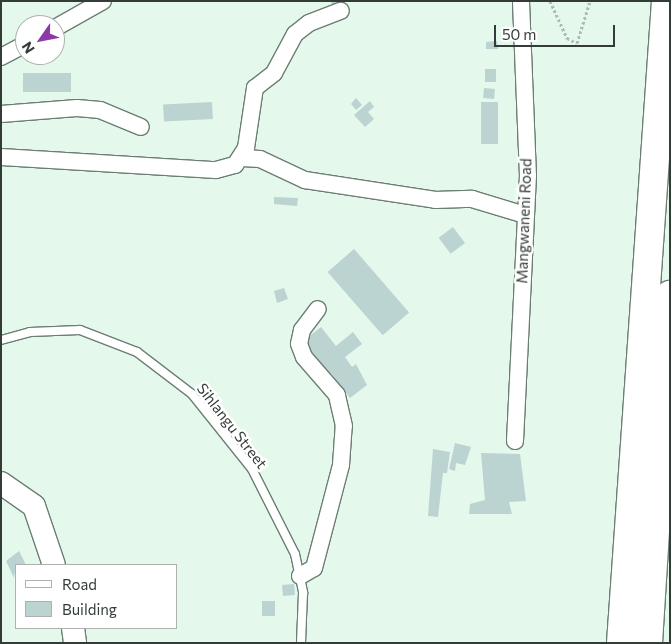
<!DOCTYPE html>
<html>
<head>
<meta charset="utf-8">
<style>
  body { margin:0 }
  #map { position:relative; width:671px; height:644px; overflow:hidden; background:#e4f8eb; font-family:Commissioner,sans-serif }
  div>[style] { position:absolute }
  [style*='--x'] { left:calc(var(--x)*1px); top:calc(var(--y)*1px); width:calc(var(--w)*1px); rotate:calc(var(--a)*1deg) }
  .building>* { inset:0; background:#bbd4d2; transform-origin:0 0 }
  .path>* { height:3px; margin-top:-1.5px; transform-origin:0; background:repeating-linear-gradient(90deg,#acbcb2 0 2.5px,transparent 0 5px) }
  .roads { filter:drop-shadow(1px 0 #6c7e73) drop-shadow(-1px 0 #6c7e73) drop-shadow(0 1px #6c7e73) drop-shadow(0 -1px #6c7e73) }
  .lane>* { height:8px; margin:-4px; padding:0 4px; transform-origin:4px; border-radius:4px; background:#fff }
  .street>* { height:16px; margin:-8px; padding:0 8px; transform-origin:8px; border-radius:8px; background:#fff }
  .secondary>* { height:22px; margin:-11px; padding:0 11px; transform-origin:11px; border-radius:11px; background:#fff }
  .highway>* { height:28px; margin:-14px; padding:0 14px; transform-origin:14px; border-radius:14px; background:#fff }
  span { translate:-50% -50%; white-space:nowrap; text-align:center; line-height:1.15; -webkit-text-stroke:5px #fff; paint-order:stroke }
  .street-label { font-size:15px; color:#343c37 }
  .frame { position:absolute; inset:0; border:2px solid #343c37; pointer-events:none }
  .legend { position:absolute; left:15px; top:564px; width:162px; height:65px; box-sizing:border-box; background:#fff; border:1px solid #aeb1af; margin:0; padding:6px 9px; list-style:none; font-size:15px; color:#343c37 }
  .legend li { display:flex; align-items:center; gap:10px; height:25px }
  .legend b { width:25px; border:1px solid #aeb1af }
  .north { position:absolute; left:15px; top:15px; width:50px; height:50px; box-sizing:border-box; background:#fff; border:1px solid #aeb1af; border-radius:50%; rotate:237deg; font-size:14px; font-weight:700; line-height:20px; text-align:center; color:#343c37 }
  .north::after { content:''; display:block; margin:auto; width:18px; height:22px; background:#8c3aa8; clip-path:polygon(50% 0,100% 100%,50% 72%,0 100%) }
  .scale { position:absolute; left:494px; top:25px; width:121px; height:22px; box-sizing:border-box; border:2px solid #343c37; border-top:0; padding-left:6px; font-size:15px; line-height:18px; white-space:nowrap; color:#343c37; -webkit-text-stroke:4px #fff; paint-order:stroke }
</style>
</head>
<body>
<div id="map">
  <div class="building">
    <i style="clip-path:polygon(331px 1px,344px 1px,345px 2px,332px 5px)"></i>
    <i style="clip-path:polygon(497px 41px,498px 49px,486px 49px,486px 42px)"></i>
    <i style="left:485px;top:69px;width:11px;height:13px"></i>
    <i style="left:71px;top:73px;width:19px;height:48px;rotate:90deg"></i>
    <i style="left:484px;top:88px;width:11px;height:10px;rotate:5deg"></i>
    <i style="clip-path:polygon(356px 98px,362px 105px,356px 110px,351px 104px)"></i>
    <i style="clip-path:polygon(370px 101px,374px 107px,368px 112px,374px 119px,365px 127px,354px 115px)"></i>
    <i style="left:212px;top:102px;width:17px;height:49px;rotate:87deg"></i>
    <i style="left:481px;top:102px;width:17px;height:42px"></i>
    <i style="clip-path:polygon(274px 197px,298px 198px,297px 206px,274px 204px)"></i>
    <i style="left:453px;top:227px;width:20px;height:18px;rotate:53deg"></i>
    <i style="left:354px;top:249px;width:84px;height:35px;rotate:49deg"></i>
    <i style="clip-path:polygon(284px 288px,288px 299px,277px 303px,274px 291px)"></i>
    <i style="clip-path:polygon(321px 327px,336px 346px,353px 332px,362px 344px,345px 357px,352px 367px,356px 364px,367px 385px,350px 398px,331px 373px,324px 378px,314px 366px,319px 362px,303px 341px)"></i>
    <i style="clip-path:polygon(455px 443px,471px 447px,465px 465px,456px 463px,455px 471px,449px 469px)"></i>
    <i style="clip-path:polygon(433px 449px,450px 452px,447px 473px,443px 473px,438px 517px,428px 516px)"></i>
    <i style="clip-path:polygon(481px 453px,520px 454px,526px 501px,509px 502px,512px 514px,469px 514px,470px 504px,485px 500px)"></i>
    <i style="clip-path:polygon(19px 551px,26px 565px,16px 565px,14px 578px,6px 561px)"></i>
    <i style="left:294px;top:584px;width:11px;height:12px;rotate:85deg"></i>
    <i style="left:262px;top:601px;width:13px;height:15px"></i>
  </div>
  <div class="path">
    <i style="--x:550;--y:1;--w:41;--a:65.3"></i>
    <i style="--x:567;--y:38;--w:11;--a:27"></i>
    <i style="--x:577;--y:43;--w:44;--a:-72.8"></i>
  </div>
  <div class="roads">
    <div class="lane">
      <i style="--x:1;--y:340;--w:30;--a:-15"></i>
      <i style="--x:30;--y:332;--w:50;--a:-2.3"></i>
      <i style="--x:80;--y:330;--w:61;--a:21.1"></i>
      <i style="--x:137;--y:352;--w:69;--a:37.4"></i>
      <i style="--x:192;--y:394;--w:96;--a:51.3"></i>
      <i style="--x:252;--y:469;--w:95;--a:63.2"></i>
      <i style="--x:295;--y:554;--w:40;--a:78"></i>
      <i style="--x:303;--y:593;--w:50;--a:92.3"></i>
    </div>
    <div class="street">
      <i style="--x:55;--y:28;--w:55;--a:-29.4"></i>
      <i style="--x:1;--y:57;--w:27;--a:-28"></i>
      <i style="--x:1;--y:114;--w:76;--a:-4.5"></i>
      <i style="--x:77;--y:108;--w:23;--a:5"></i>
      <i style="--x:100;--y:110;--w:44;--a:22.5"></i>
      <i style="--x:1;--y:157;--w:215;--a:3.5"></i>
      <i style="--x:216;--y:170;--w:20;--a:-15"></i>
      <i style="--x:235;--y:165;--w:20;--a:-57"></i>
      <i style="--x:246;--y:148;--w:61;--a:-81.5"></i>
      <i style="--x:255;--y:88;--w:24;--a:-38"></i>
      <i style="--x:274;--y:73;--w:44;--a:-61.7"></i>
      <i style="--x:295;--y:34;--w:18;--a:-38"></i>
      <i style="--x:309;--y:23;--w:34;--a:-21"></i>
      <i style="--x:242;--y:158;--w:18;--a:3"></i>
      <i style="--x:260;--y:159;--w:50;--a:25"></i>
      <i style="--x:305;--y:180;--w:132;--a:8.7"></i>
      <i style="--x:435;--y:200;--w:37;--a:-2"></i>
      <i style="--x:472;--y:199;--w:55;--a:16.8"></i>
      <i style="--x:515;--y:441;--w:265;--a:-87.2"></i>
      <i style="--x:528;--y:176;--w:175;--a:-92.3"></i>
      <i style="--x:300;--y:576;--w:16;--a:-30"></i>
      <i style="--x:314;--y:568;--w:106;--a:-75.3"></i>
      <i style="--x:341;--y:465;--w:39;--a:-86"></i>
      <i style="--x:344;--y:426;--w:32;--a:-103"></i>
      <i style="--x:337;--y:395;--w:50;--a:-131"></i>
      <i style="--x:304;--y:357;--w:14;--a:-111"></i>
      <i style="--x:299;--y:344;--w:14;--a:-78"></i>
      <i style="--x:302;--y:330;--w:26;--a:-53"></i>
    </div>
    <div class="secondary">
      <i style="--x:1;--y:483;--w:40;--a:34.9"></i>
      <i style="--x:34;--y:506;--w:62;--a:71.3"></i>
      <i style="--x:73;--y:628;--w:15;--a:82"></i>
    </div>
    <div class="highway">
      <i style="--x:621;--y:643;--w:644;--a:-85.99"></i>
      <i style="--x:648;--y:643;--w:349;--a:-86.4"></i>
    </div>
  </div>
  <div class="street-label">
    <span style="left:524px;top:221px;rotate:-88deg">Mangwaneni Road</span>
    <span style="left:232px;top:426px;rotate:52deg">Sihlangu Street</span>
  </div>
  <div class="frame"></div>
  <ul class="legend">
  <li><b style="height:6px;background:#fff"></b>Road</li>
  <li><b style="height:14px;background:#bbd4d2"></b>Building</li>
  </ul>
  <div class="north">N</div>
  <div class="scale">50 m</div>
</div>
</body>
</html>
